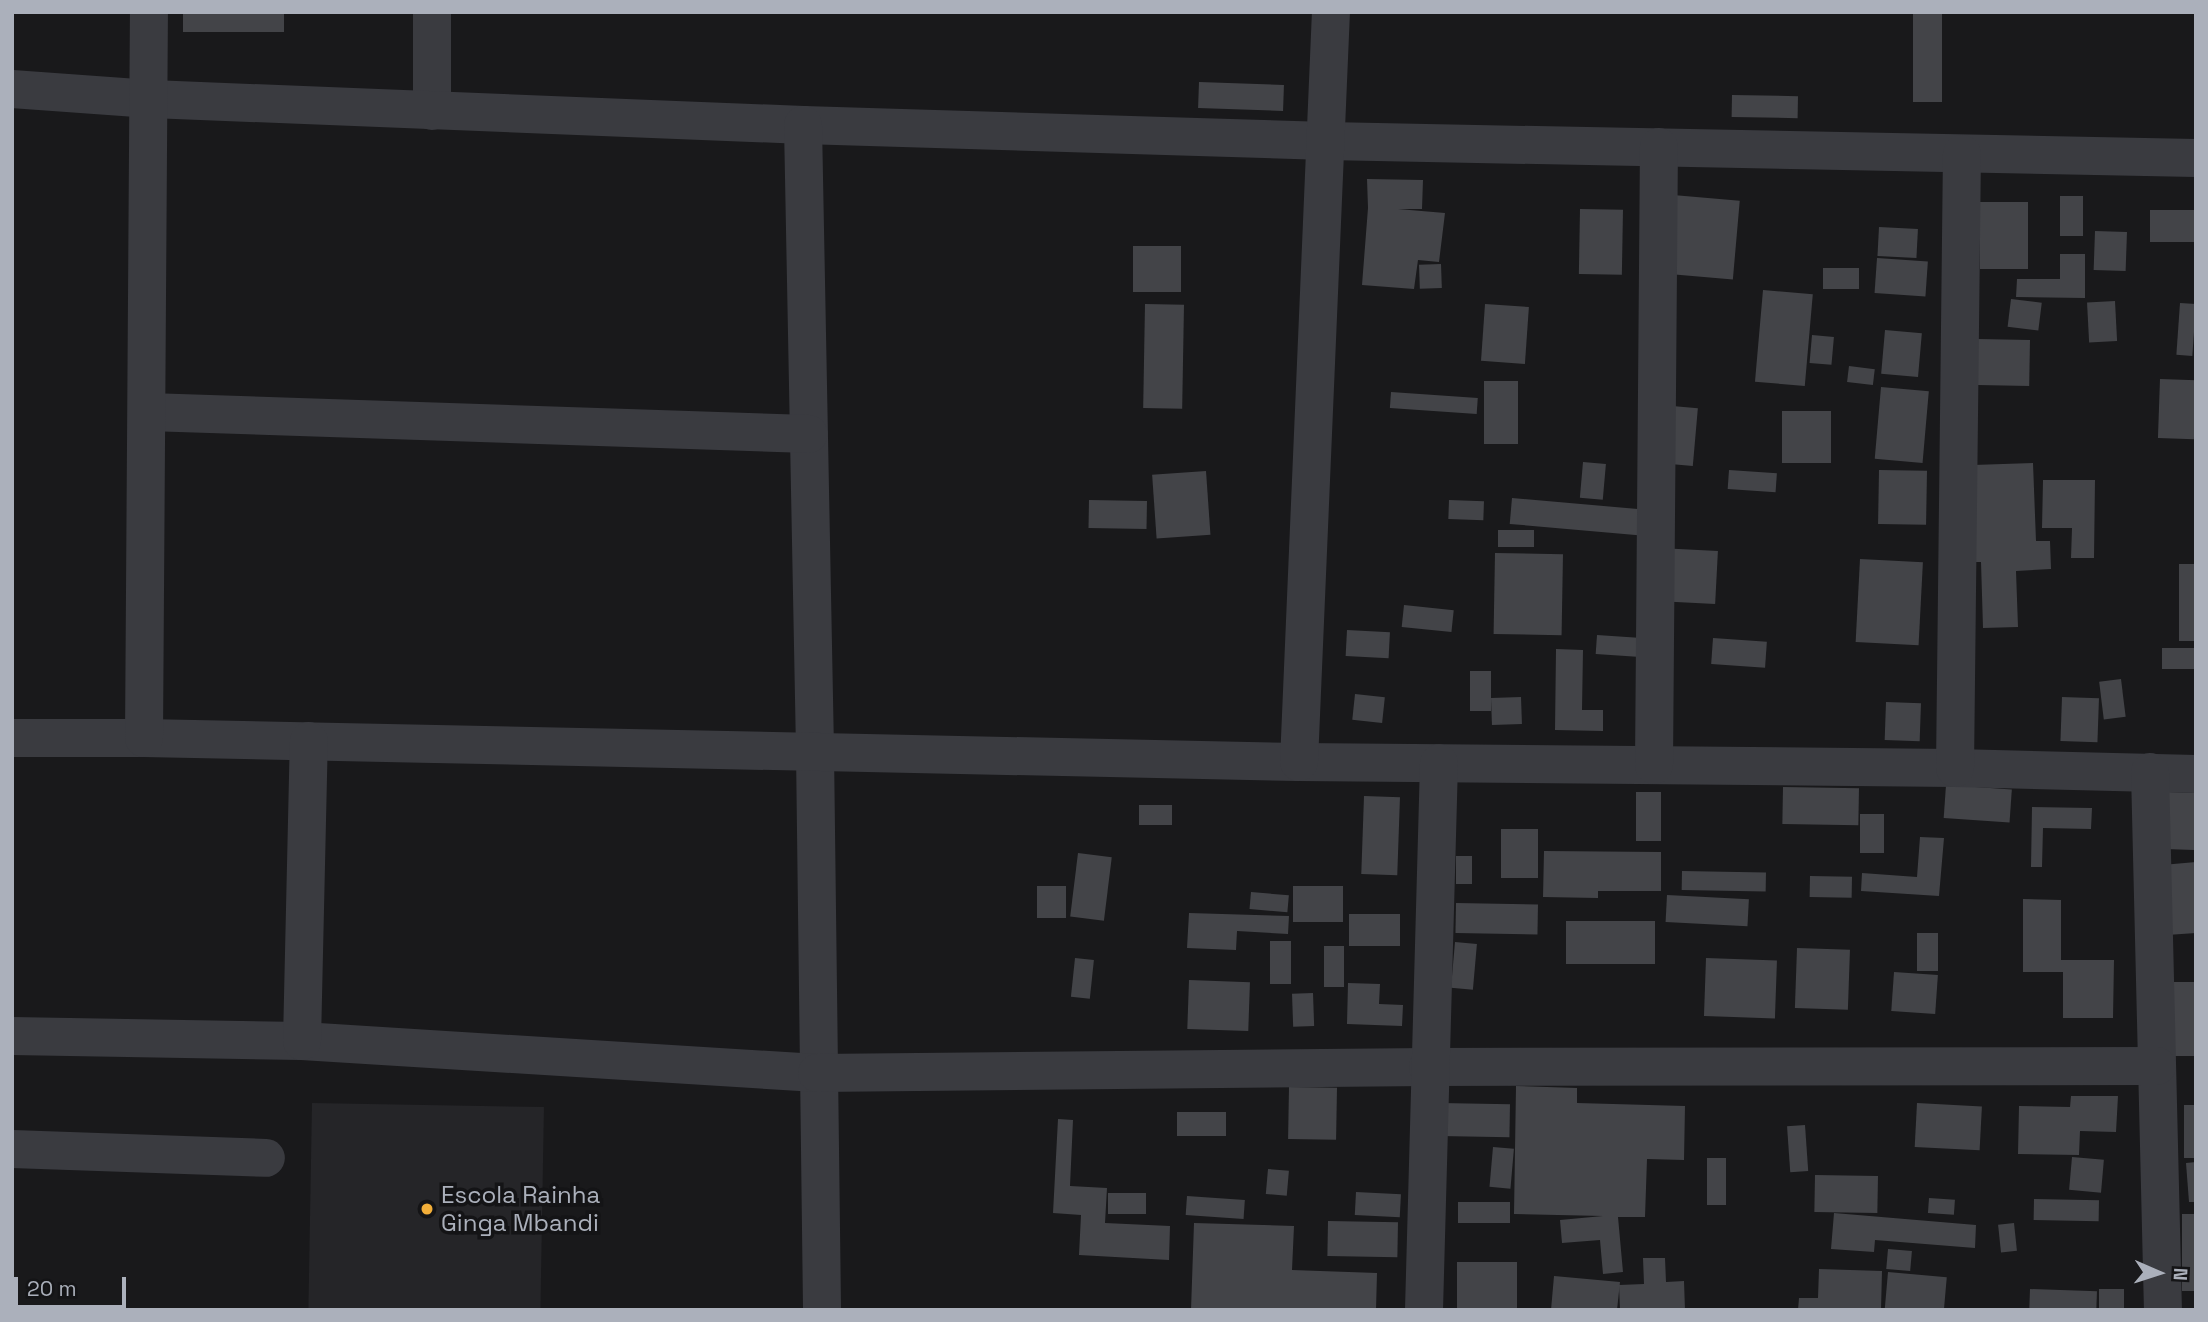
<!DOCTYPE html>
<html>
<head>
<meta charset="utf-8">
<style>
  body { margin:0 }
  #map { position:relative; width:2208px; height:1322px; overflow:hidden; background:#19191b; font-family:"Space Grotesk",sans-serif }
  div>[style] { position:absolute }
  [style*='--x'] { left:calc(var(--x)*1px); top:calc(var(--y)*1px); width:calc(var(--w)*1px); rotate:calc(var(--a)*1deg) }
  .built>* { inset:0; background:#252528; transform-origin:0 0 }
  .building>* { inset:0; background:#434448; transform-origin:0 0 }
  .minor>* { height:38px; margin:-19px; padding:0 19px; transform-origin:19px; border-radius:19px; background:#3a3b40 }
  .dots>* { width:19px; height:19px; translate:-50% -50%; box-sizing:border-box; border:4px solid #141416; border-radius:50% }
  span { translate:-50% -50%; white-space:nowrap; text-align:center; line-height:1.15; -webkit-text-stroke:7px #141416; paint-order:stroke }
  .poi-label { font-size:24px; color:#abb0bb }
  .left { translate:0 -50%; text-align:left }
  .frame { position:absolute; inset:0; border:14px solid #abb0bb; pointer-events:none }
  .north { position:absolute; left:2124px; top:1238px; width:70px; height:70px; -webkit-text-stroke:5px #141416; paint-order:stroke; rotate:93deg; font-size:19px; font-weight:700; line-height:28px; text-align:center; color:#abb0bb }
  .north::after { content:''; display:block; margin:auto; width:24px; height:32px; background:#abb0bb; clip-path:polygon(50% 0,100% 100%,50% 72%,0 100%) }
  .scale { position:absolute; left:14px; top:1277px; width:112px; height:32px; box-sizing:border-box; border:4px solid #abb0bb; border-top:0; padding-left:9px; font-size:21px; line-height:24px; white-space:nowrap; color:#abb0bb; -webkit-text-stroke:5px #141416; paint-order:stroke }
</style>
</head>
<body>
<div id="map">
  <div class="built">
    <i style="left:312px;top:1103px;width:232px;height:207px;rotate:1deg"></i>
  </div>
  <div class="building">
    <i style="left:183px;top:12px;width:101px;height:20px"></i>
    <i style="left:1913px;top:12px;width:29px;height:90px"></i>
    <i style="left:1199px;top:82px;width:85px;height:26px;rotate:2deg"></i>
    <i style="left:1732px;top:95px;width:66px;height:22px;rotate:1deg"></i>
    <i style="clip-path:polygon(1367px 179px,1423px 180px,1422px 209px,1398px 209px,1445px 213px,1439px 262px,1418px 260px,1414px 289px,1362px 285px,1368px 208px)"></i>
    <i style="left:1673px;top:195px;width:67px;height:79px;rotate:5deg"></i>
    <i style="left:2060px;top:196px;width:23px;height:40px"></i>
    <i style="left:1980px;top:202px;width:48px;height:67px"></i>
    <i style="left:1580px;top:209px;width:43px;height:65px;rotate:1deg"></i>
    <i style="left:2196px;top:210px;width:32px;height:46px;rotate:90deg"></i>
    <i style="left:1879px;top:227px;width:39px;height:29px;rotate:3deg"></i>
    <i style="left:2095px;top:231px;width:32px;height:39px;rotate:2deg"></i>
    <i style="left:1133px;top:246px;width:48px;height:46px"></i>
    <i style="clip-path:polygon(2060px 254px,2085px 254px,2085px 298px,2016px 297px,2017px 279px,2060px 279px)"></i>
    <i style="left:1877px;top:258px;width:51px;height:35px;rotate:4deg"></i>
    <i style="left:1441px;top:264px;width:24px;height:22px;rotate:88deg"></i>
    <i style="left:1823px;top:268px;width:36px;height:21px"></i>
    <i style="left:1763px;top:290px;width:50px;height:92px;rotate:5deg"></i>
    <i style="left:2011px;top:299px;width:31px;height:28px;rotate:7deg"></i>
    <i style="left:2115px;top:301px;width:40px;height:28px;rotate:87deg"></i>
    <i style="left:2180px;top:303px;width:16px;height:52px;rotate:4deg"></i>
    <i style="left:1145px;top:304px;width:39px;height:104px;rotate:1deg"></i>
    <i style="left:1485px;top:304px;width:44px;height:57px;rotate:4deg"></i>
    <i style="left:1885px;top:330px;width:37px;height:44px;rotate:5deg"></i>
    <i style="left:1812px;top:335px;width:22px;height:28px;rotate:5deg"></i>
    <i style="left:1978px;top:339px;width:52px;height:46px;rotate:1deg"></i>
    <i style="left:1849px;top:366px;width:26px;height:16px;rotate:7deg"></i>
    <i style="left:2160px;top:379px;width:36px;height:59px;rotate:2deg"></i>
    <i style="left:1484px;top:381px;width:34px;height:63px"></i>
    <i style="left:1881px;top:387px;width:48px;height:72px;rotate:5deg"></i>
    <i style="left:1391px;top:392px;width:87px;height:16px;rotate:4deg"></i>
    <i style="left:1661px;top:405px;width:37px;height:58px;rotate:5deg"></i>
    <i style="left:1782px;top:411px;width:49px;height:52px"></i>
    <i style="left:1583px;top:462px;width:23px;height:36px;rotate:5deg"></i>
    <i style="clip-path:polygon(2033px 463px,2036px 541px,2050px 541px,2051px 569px,2016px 571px,2018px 627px,1983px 628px,1981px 562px,1976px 562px,1973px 465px)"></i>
    <i style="left:1729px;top:470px;width:48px;height:19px;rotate:4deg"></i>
    <i style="left:1879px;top:470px;width:48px;height:54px;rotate:1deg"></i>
    <i style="left:1206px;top:471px;width:64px;height:54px;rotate:86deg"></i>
    <i style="clip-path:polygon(2043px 480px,2095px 480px,2094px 558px,2071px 558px,2072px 528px,2042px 528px)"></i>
    <i style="left:1512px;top:498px;width:129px;height:26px;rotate:5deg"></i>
    <i style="left:1089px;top:500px;width:58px;height:28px;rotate:1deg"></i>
    <i style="left:1449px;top:500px;width:35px;height:19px;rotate:2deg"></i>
    <i style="left:1498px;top:530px;width:36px;height:17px"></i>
    <i style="left:1659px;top:548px;width:59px;height:53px;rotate:3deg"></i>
    <i style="left:1495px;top:553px;width:68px;height:81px;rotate:1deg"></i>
    <i style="left:1860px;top:559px;width:63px;height:83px;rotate:3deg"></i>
    <i style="left:2179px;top:564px;width:17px;height:77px"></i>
    <i style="left:1404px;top:605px;width:50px;height:22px;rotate:6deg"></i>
    <i style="left:1347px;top:630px;width:43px;height:26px;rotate:3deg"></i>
    <i style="left:1597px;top:635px;width:41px;height:19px;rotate:4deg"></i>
    <i style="left:1713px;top:638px;width:54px;height:26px;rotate:4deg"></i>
    <i style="left:2196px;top:648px;width:21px;height:34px;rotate:90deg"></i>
    <i style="clip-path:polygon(1556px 649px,1583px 650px,1582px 710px,1603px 710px,1603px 731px,1555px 730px)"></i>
    <i style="left:1470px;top:671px;width:21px;height:40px"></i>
    <i style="left:2121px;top:679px;width:38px;height:22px;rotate:83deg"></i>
    <i style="left:1355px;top:694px;width:30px;height:26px;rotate:6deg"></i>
    <i style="left:1521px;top:697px;width:27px;height:30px;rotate:88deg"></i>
    <i style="left:2062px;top:697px;width:37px;height:44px;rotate:2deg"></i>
    <i style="left:1886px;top:702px;width:35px;height:38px;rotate:2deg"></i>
    <i style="left:1946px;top:785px;width:66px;height:33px;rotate:4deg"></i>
    <i style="left:1783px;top:787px;width:76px;height:37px;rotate:1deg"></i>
    <i style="left:1636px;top:792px;width:25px;height:49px"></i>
    <i style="left:2167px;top:792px;width:29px;height:57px;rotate:2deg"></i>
    <i style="left:1364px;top:796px;width:36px;height:78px;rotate:2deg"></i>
    <i style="left:1139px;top:805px;width:33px;height:20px"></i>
    <i style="clip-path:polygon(2032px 807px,2092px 808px,2091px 829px,2043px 828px,2042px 867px,2031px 867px)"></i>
    <i style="left:1860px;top:814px;width:24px;height:39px"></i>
    <i style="left:1501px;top:829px;width:37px;height:49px"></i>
    <i style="clip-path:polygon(1920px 837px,1944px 838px,1939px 896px,1861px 891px,1862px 873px,1917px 877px)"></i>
    <i style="clip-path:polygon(1544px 851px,1661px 852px,1661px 891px,1598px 891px,1598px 898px,1543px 897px)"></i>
    <i style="left:1078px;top:853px;width:34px;height:64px;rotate:7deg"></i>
    <i style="left:1456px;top:856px;width:16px;height:28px"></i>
    <i style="clip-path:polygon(2196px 862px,2196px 933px,2167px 935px,2162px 865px)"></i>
    <i style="left:1682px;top:871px;width:84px;height:19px;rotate:1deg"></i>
    <i style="left:1810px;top:876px;width:42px;height:21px;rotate:1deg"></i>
    <i style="left:1037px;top:886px;width:29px;height:32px"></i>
    <i style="left:1293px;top:886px;width:50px;height:36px"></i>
    <i style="left:1251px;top:892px;width:38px;height:17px;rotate:5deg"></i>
    <i style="left:1667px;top:895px;width:82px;height:27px;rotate:3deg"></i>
    <i style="clip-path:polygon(2023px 899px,2061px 900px,2061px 960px,2114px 960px,2113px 1018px,2063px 1018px,2063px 972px,2023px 972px)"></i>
    <i style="left:1456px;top:903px;width:82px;height:30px;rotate:1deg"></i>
    <i style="clip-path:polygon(1189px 913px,1289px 916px,1288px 934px,1237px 931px,1236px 950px,1187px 948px)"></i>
    <i style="left:1349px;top:914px;width:51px;height:32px"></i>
    <i style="left:1566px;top:921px;width:89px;height:43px"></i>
    <i style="left:1917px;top:933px;width:21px;height:38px"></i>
    <i style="left:1270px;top:941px;width:21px;height:43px"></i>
    <i style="left:1455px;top:942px;width:22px;height:46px;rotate:5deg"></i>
    <i style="left:1324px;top:946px;width:20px;height:41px"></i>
    <i style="left:1797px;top:948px;width:53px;height:60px;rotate:2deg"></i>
    <i style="left:1075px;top:958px;width:19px;height:39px;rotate:6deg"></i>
    <i style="left:1706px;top:958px;width:71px;height:58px;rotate:2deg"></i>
    <i style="left:1894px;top:972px;width:44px;height:39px;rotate:4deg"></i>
    <i style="left:1189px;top:980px;width:61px;height:49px;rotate:2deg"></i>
    <i style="left:2172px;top:982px;width:24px;height:74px"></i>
    <i style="clip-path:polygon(1348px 983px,1380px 984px,1379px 1004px,1403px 1005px,1402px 1026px,1347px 1024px)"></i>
    <i style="left:1313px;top:993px;width:33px;height:21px;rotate:88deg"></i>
    <i style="clip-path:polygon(1516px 1086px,1577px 1088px,1577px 1103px,1685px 1106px,1684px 1160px,1647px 1159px,1645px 1217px,1618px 1217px,1623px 1272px,1603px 1274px,1600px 1240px,1562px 1243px,1560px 1220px,1603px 1216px,1514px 1214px)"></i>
    <i style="left:1289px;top:1087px;width:48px;height:52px;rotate:1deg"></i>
    <i style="clip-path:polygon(2071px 1096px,2118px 1096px,2116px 1132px,2080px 1131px,2079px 1155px,2018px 1154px,2019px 1106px,2070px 1107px)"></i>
    <i style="left:1440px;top:1103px;width:70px;height:33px;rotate:1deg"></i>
    <i style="left:1917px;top:1103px;width:65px;height:44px;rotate:3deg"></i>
    <i style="left:2184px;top:1105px;width:12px;height:53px"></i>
    <i style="left:1177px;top:1112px;width:49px;height:24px"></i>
    <i style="clip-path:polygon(1058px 1119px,1073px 1120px,1070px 1186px,1107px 1188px,1105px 1223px,1170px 1226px,1169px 1260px,1079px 1255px,1081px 1215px,1053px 1213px)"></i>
    <i style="left:1805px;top:1125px;width:46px;height:18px;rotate:86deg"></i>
    <i style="left:1493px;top:1147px;width:21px;height:40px;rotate:5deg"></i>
    <i style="left:2072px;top:1157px;width:32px;height:33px;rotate:5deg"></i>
    <i style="left:1707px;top:1158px;width:19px;height:47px"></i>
    <i style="clip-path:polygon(2196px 1162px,2196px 1202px,2189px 1202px,2186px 1163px)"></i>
    <i style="left:1268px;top:1169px;width:21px;height:25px;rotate:5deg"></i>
    <i style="left:1815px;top:1175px;width:63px;height:37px;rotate:1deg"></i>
    <i style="left:1356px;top:1192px;width:45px;height:23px;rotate:3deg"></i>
    <i style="left:1108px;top:1193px;width:38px;height:21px"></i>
    <i style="left:1187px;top:1196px;width:58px;height:19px;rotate:4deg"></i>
    <i style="left:1929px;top:1198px;width:26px;height:15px;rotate:4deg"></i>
    <i style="left:2034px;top:1199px;width:65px;height:21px;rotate:1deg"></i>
    <i style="left:1458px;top:1202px;width:52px;height:21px"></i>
    <i style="clip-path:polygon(1834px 1213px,1976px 1225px,1975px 1248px,1875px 1240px,1874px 1252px,1831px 1249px)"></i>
    <i style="left:2182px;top:1214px;width:14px;height:77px"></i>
    <i style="left:1328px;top:1221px;width:70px;height:35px;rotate:1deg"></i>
    <i style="clip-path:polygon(1194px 1223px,1294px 1226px,1292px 1270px,1377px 1273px,1376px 1310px,1191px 1310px)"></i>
    <i style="left:2014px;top:1223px;width:28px;height:16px;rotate:84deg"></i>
    <i style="left:1888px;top:1249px;width:24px;height:20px;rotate:5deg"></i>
    <i style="clip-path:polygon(1643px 1258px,1665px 1258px,1666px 1282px,1684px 1281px,1685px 1310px,1620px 1310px,1619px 1285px,1644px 1284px)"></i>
    <i style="left:1457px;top:1262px;width:60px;height:48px"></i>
    <i style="clip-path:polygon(1819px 1269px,1882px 1271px,1881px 1310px,1798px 1310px,1799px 1298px,1818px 1298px)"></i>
    <i style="left:1888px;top:1272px;width:59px;height:38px;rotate:5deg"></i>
    <i style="clip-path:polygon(1554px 1276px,1620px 1282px,1617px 1310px,1551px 1310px)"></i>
    <i style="left:2030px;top:1289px;width:67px;height:21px;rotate:2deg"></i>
    <i style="left:2099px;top:1289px;width:25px;height:21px"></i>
  </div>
  <div class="minor">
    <i style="--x:432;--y:12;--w:99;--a:90"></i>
    <i style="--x:12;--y:89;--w:139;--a:4.1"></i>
    <i style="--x:151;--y:99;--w:653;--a:2.28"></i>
    <i style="--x:803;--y:125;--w:524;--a:1.75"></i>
    <i style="--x:1327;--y:141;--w:869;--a:1.12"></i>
    <i style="--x:803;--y:125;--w:626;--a:88.9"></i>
    <i style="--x:815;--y:751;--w:559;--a:89.28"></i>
    <i style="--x:148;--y:412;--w:661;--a:1.91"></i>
    <i style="--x:12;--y:738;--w:132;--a:0"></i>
    <i style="--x:144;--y:738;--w:1155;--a:1.19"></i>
    <i style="--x:1299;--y:762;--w:656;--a:0.52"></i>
    <i style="--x:1955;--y:768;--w:241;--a:1.4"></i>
    <i style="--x:144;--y:738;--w:726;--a:-89.61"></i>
    <i style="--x:1299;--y:762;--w:751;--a:-87.56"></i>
    <i style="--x:1654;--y:765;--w:618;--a:-89.54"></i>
    <i style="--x:1955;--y:768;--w:614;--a:-89.35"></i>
    <i style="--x:2150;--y:772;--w:538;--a:88.62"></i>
    <i style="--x:12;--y:1036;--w:290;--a:1"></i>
    <i style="--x:302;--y:1041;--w:516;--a:3.56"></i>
    <i style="--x:817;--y:1073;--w:611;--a:-0.56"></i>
    <i style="--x:1428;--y:1067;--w:729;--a:-0.08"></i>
    <i style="--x:302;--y:1041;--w:300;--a:-88.7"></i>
    <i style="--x:12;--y:1149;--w:254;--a:2"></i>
    <i style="--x:1424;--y:1310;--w:547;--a:-88.43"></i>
  </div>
  <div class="dots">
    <i style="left:427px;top:1209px;background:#f2ae39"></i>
  </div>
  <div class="poi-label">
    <span class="left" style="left:441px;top:1209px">Escola Rainha<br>Ginga Mbandi</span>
  </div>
  <div class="frame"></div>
  <div class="north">N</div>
  <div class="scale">20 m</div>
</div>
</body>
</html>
